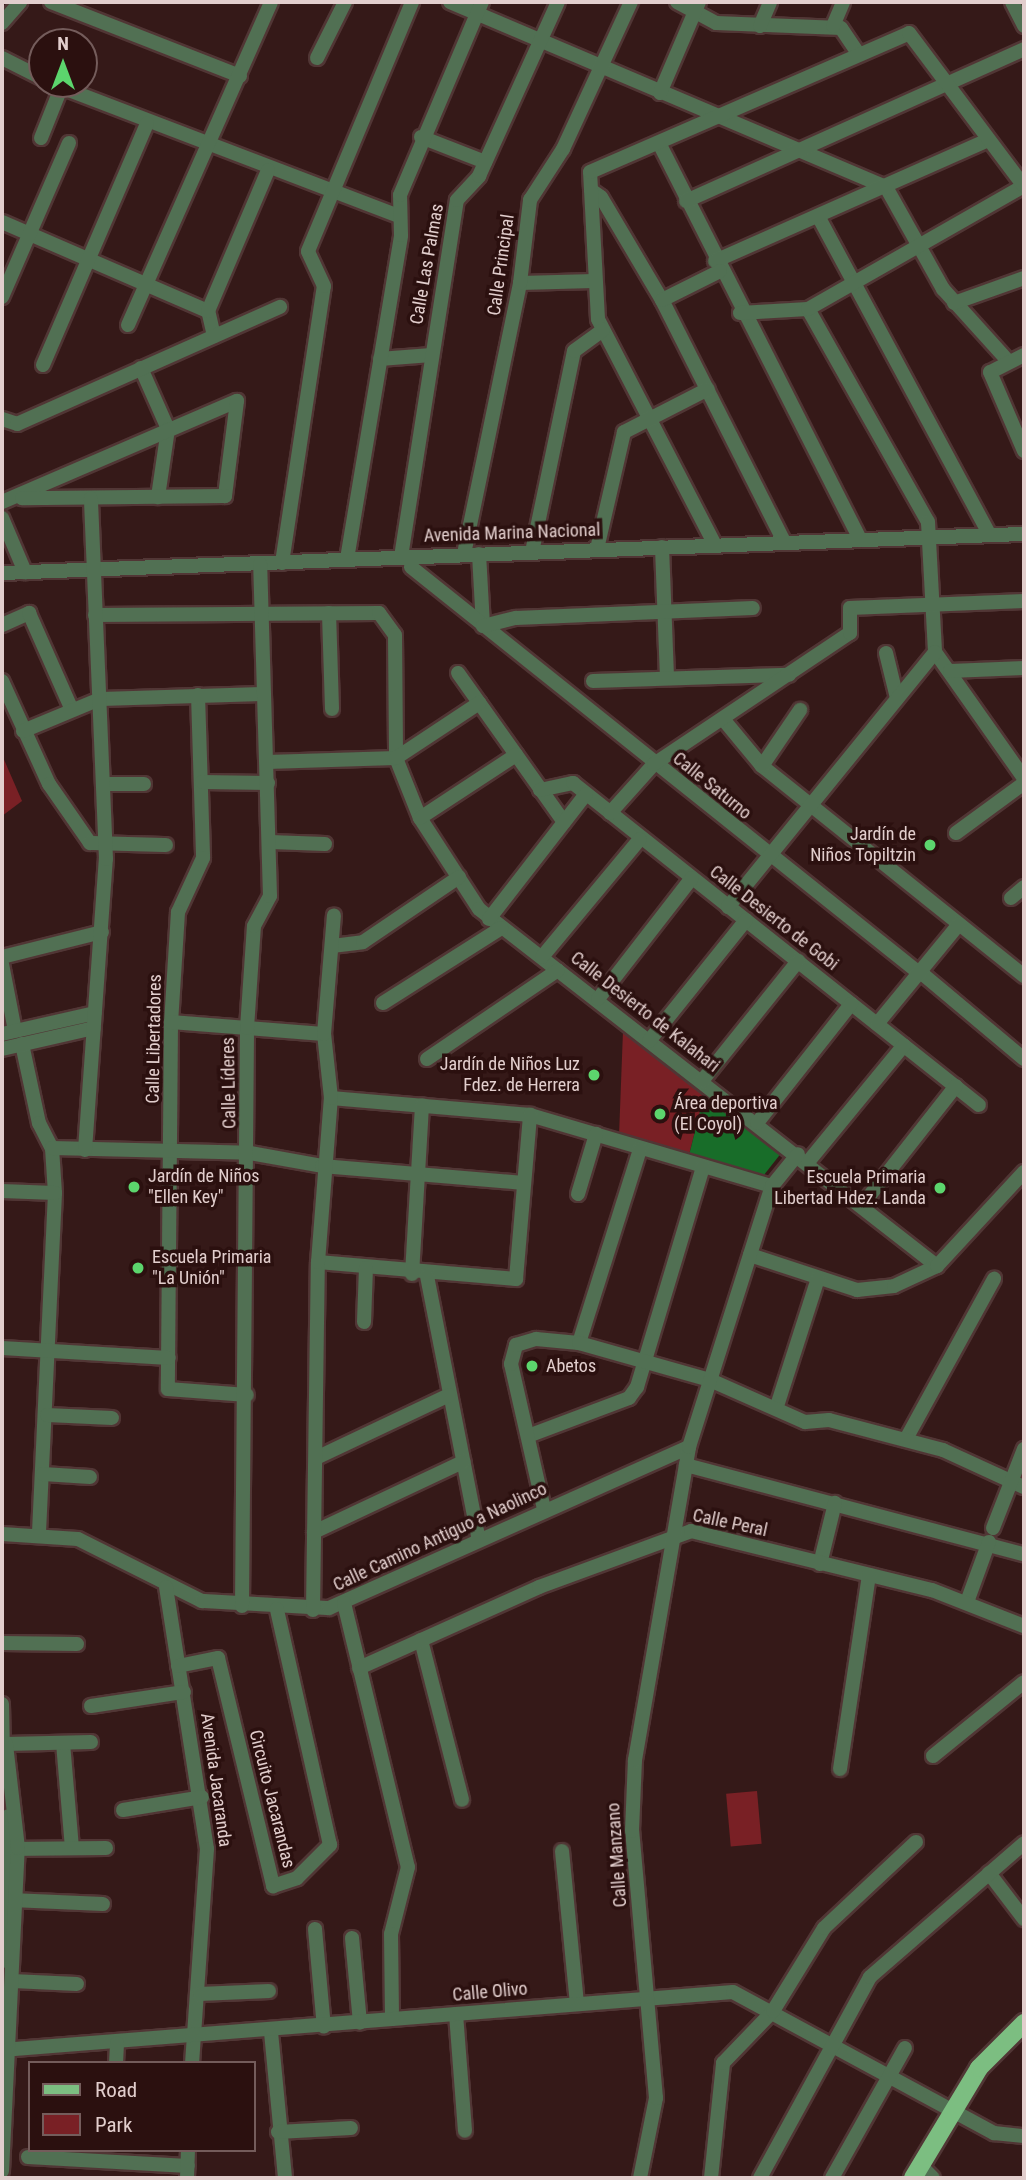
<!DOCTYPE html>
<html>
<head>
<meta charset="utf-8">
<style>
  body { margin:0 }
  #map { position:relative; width:1026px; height:2180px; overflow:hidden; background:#351918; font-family:"Roboto Condensed",sans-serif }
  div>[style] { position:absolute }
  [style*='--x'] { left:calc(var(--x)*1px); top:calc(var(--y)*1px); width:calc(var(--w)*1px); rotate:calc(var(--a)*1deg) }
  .green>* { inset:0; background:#792025; transform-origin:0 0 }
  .water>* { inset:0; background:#186d29 }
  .roads { filter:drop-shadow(2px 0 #513635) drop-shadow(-2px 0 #513635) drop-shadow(0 2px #513635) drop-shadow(0 -2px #513635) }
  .minor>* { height:14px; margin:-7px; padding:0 7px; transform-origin:7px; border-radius:7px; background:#517053 }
  .major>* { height:18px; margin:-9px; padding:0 9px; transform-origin:9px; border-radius:9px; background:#7cbe81 }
  .dots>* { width:19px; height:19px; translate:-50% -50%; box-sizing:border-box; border:4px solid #2b100f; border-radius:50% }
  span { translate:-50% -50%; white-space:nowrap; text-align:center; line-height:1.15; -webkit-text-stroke:7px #2b100f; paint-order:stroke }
  .street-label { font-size:18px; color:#e2cecd }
  .poi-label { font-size:18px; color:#e2cecd }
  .right { translate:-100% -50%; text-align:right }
  .left { translate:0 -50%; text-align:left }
  .frame { position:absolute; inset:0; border:4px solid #e2cecd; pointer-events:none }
  .legend { position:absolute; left:28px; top:2061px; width:228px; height:91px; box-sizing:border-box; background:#2b100f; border:2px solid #745c5b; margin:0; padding:9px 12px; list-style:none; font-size:21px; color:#e2cecd }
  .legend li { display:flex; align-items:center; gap:14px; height:35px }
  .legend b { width:35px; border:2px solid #745c5b }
  .north { position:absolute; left:28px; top:28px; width:70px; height:70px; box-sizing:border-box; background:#2b100f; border:2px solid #745c5b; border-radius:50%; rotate:0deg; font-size:19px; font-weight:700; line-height:28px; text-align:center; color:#e2cecd }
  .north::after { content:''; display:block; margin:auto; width:24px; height:32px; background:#5cd56d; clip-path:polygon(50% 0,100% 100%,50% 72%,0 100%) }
</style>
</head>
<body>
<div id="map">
  <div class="green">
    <i style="clip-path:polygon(2px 755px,22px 801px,2px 816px)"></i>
    <i style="clip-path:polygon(623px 1031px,705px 1092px,688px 1159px,619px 1136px)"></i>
    <i style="left:757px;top:1791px;width:53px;height:31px;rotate:85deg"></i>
  </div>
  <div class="water">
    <i style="clip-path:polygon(705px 1092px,782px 1152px,760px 1180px,688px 1159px)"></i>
  </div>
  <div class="roads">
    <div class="minor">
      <i style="--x:51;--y:2;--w:203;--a:21.4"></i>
      <i style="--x:450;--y:2;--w:474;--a:23"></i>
      <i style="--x:886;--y:187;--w:117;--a:60.8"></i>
      <i style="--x:943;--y:289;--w:97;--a:47.9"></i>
      <i style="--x:677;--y:2;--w:44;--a:28.3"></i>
      <i style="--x:716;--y:23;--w:125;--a:2.3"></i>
      <i style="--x:841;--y:28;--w:32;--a:56"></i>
      <i style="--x:1012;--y:2;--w:27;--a:63"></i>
      <i style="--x:2;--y:23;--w:28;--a:-49"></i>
      <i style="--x:760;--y:26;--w:26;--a:-67"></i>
      <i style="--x:833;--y:26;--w:26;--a:-67"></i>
      <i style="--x:2;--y:58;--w:45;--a:26.6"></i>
      <i style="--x:317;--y:58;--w:63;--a:-63.4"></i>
      <i style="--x:53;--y:84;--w:370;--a:20.9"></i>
      <i style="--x:660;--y:93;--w:99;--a:-66.8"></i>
      <i style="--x:421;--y:137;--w:69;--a:21.3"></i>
      <i style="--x:41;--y:138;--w:54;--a:-68.2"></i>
      <i style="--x:659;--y:143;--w:444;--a:63.1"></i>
      <i style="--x:591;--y:190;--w:12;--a:35"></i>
      <i style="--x:601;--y:197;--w:120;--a:59.4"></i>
      <i style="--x:662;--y:300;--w:271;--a:63.2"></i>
      <i style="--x:686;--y:201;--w:371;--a:-24.2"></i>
      <i style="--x:818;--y:216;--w:362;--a:61.7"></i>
      <i style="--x:2;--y:222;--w:224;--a:23.4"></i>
      <i style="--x:715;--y:261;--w:296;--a:-23.9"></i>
      <i style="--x:520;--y:283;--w:74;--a:-1.5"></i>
      <i style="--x:2;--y:297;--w:168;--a:-66.5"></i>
      <i style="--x:662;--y:300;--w:65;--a:-26.6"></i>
      <i style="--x:954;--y:303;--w:74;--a:-19.7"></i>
      <i style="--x:808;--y:309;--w:244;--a:60.6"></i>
      <i style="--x:928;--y:522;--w:130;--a:86.9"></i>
      <i style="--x:935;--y:652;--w:154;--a:54.8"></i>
      <i style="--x:740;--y:313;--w:68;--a:-3.4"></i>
      <i style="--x:808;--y:309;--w:249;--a:-29.7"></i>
      <i style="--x:128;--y:325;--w:353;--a:-66.1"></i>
      <i style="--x:214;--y:336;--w:26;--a:-103"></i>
      <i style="--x:208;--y:311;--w:153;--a:-66.9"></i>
      <i style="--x:1024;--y:355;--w:38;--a:153"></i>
      <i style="--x:990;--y:372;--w:86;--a:66.7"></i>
      <i style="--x:380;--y:359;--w:51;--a:-4.5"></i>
      <i style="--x:43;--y:365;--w:263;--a:-66.7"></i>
      <i style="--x:141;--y:368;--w:67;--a:66.1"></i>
      <i style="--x:168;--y:429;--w:69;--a:98.4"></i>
      <i style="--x:2;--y:419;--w:16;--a:18"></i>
      <i style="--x:17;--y:424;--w:288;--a:-24"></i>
      <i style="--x:2;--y:502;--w:256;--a:-23.3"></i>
      <i style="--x:237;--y:401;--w:96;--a:97.2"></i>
      <i style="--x:225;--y:496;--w:203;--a:179.4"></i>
      <i style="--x:2;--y:518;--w:59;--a:66.9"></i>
      <i style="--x:715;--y:545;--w:254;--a:-117.4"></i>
      <i style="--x:598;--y:319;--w:147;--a:-93.1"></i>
      <i style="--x:590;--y:172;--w:348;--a:-23.5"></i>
      <i style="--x:909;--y:33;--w:191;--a:53.1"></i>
      <i style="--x:662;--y:547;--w:130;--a:87.8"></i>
      <i style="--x:597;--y:549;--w:120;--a:-77"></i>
      <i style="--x:624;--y:432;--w:94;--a:-27.1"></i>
      <i style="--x:532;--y:552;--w:205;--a:-78.2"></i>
      <i style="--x:574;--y:351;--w:36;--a:-36"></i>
      <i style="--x:464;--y:554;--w:277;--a:-78.3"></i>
      <i style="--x:520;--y:283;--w:84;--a:-83.1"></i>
      <i style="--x:530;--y:200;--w:61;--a:-57.1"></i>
      <i style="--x:563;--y:149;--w:162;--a:-65.2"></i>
      <i style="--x:479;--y:554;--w:72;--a:86.8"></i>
      <i style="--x:401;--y:557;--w:361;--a:-81.1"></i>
      <i style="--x:457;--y:200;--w:33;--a:-47"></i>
      <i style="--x:479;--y:176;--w:191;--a:-65.6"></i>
      <i style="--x:347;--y:559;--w:328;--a:-80.5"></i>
      <i style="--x:401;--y:235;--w:40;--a:-91.4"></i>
      <i style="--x:400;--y:195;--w:210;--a:-67"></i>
      <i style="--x:282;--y:563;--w:280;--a:-81.4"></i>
      <i style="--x:324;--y:286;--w:38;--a:-115"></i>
      <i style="--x:308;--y:251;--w:270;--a:-67.3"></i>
      <i style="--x:411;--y:567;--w:650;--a:38.63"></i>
      <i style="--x:2;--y:573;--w:1023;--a:-2.19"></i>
      <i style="--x:329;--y:613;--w:96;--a:88.2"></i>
      <i style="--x:95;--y:615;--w:284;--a:-0.4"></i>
      <i style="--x:379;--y:613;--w:27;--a:54"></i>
      <i style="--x:395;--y:635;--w:123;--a:89.5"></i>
      <i style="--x:396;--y:758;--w:65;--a:68.2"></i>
      <i style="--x:420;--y:818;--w:108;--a:57"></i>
      <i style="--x:479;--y:909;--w:581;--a:37.94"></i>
      <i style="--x:2;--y:625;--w:30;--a:-24"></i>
      <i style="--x:29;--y:613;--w:106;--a:66.1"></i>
      <i style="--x:483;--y:626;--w:34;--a:-14"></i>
      <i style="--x:516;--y:618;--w:237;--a:-2.4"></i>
      <i style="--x:886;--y:653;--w:46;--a:76.3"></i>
      <i style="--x:950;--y:671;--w:74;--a:-2.3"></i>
      <i style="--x:458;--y:673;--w:183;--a:54.6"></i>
      <i style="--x:2;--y:681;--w:113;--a:65.5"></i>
      <i style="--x:49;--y:784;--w:72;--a:55.2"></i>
      <i style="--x:90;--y:843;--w:76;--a:1.5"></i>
      <i style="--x:593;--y:681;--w:196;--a:-1.8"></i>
      <i style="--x:198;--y:695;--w:163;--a:88.2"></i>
      <i style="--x:203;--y:858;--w:60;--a:114.8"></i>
      <i style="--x:178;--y:912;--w:110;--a:93.6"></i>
      <i style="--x:171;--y:1022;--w:367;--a:90.5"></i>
      <i style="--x:168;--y:1389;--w:79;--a:4.3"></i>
      <i style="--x:723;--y:719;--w:61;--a:50.3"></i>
      <i style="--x:762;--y:766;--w:336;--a:38.7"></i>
      <i style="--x:23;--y:731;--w:83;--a:-22.6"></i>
      <i style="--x:100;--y:699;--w:163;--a:-1.8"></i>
      <i style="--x:267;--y:762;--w:129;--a:-1.8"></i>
      <i style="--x:396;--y:758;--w:100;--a:-33.5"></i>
      <i style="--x:762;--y:766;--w:68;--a:-55.8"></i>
      <i style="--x:202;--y:782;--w:66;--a:0.9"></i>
      <i style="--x:104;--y:784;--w:40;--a:0"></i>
      <i style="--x:540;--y:790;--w:34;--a:-12"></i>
      <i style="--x:573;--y:783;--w:518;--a:38.42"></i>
      <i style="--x:610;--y:813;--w:66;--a:-48.1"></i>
      <i style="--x:654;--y:764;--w:236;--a:-33.8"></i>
      <i style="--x:850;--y:633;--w:25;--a:-90"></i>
      <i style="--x:850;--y:608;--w:174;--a:-2.3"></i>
      <i style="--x:420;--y:818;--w:115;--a:-33.3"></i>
      <i style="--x:956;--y:833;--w:84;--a:-36.3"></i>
      <i style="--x:270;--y:842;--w:55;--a:2.1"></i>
      <i style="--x:1011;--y:898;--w:17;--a:-40"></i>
      <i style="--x:728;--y:907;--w:328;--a:-50.9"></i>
      <i style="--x:489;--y:919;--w:158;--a:-52.2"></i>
      <i style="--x:332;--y:946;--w:31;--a:-7"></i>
      <i style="--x:363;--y:942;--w:116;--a:-34.1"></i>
      <i style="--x:2;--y:957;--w:103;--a:-14"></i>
      <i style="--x:542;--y:957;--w:153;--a:-50.3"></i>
      <i style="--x:2;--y:964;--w:68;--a:79"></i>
      <i style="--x:925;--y:976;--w:129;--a:40"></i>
      <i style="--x:598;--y:999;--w:153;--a:-52.2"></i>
      <i style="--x:383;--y:1003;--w:140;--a:-32.4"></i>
      <i style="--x:171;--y:1022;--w:153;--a:4.5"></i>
      <i style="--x:877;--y:1024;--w:129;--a:-50.6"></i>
      <i style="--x:2;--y:1034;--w:95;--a:-12.7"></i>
      <i style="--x:649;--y:1041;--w:155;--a:-51.3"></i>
      <i style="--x:22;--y:1044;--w:81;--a:77.9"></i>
      <i style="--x:39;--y:1123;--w:28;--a:63"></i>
      <i style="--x:52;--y:1148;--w:45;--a:86.2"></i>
      <i style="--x:55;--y:1193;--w:342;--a:92.7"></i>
      <i style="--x:2;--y:1049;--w:94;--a:-12.9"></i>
      <i style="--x:427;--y:1059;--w:158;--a:-34.2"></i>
      <i style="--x:702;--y:1081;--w:154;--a:-51.3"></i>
      <i style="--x:331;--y:1098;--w:200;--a:4.9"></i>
      <i style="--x:530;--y:1115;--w:252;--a:16.4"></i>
      <i style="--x:757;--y:1123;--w:152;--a:-51.7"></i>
      <i style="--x:52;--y:1148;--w:198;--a:1.4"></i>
      <i style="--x:250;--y:1153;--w:73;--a:10.2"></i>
      <i style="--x:322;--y:1166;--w:202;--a:4.8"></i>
      <i style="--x:85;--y:1150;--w:292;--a:-85.9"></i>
      <i style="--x:106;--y:859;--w:361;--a:-92.4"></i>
      <i style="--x:808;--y:1162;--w:151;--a:-50.6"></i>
      <i style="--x:2;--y:1191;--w:53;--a:2.2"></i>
      <i style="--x:578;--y:1194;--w:63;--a:-73.3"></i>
      <i style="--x:863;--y:1204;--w:150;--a:-51.8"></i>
      <i style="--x:750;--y:1255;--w:113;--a:18.1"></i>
      <i style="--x:857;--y:1290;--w:37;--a:-6"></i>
      <i style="--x:894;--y:1286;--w:47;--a:-24.9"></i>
      <i style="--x:937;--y:1266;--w:128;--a:-47.2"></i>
      <i style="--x:318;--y:1262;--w:199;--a:4.9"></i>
      <i style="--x:516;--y:1279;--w:165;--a:-85.1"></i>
      <i style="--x:412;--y:1274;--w:169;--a:-86.6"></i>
      <i style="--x:427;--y:1276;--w:265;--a:78.9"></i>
      <i style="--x:364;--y:1322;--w:54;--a:-87.9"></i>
      <i style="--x:579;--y:1343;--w:203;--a:-72.5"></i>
      <i style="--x:2;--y:1348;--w:167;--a:3.4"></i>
      <i style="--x:777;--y:1406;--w:134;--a:-72.2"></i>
      <i style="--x:47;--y:1415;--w:65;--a:2.6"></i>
      <i style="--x:528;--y:1436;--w:108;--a:-20.6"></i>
      <i style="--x:629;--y:1398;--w:14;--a:-54"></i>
      <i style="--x:637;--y:1387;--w:230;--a:-73.3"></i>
      <i style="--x:906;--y:1439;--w:183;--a:-61.2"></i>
      <i style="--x:316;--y:1458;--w:147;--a:-25.3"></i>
      <i style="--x:686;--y:1465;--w:350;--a:14.8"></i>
      <i style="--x:43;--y:1474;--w:47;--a:3.7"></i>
      <i style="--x:544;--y:1509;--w:149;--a:-102.8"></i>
      <i style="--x:511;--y:1364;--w:20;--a:-75"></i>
      <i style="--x:516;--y:1345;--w:21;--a:-17"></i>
      <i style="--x:536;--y:1339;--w:43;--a:5.3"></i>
      <i style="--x:579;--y:1343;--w:136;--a:15.8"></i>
      <i style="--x:710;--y:1380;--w:104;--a:23.9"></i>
      <i style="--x:805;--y:1422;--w:24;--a:-5"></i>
      <i style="--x:829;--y:1420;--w:118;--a:14.7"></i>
      <i style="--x:943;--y:1450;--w:89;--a:24.6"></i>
      <i style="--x:993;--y:1528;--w:85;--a:-68.6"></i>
      <i style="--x:314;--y:1532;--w:165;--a:-25.2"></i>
      <i style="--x:2;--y:1534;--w:76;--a:3.8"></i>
      <i style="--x:78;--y:1539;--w:139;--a:26.6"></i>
      <i style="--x:202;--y:1601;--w:127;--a:3.2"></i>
      <i style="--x:329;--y:1608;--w:394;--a:-24.1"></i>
      <i style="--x:820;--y:1564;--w:63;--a:-76.2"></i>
      <i style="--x:166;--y:1587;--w:265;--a:81.1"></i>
      <i style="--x:207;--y:1849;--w:215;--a:94"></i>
      <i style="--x:967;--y:1602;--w:64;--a:-69.9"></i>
      <i style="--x:344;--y:1603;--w:272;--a:76.4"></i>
      <i style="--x:408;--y:1867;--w:69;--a:104.2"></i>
      <i style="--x:391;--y:1934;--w:85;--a:89.3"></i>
      <i style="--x:242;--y:1606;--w:578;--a:-89.5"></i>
      <i style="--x:247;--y:1028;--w:102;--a:-86.1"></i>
      <i style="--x:254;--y:926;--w:34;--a:-62"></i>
      <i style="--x:270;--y:896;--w:332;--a:-91.7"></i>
      <i style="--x:313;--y:1610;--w:348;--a:-89.2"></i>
      <i style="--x:318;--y:1262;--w:165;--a:-85.5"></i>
      <i style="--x:331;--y:1098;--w:64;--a:-96.2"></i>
      <i style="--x:324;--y:1034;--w:119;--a:-85.2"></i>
      <i style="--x:421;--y:1640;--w:165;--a:75.6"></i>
      <i style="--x:2;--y:1643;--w:75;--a:0.8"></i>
      <i style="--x:178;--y:1666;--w:41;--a:-11.3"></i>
      <i style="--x:218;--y:1658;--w:235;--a:76.4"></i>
      <i style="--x:273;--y:1886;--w:25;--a:-18"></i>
      <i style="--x:297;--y:1878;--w:47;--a:-45"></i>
      <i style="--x:330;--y:1845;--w:242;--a:-102.7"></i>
      <i style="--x:359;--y:1668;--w:197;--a:-24.2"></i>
      <i style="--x:539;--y:1587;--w:162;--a:-20.2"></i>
      <i style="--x:691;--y:1531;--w:248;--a:13.8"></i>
      <i style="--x:932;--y:1590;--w:99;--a:21.4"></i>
      <i style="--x:2;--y:1704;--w:50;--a:88.9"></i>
      <i style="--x:91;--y:1706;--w:94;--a:-8.6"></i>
      <i style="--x:63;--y:1743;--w:104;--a:85.1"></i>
      <i style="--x:6;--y:1744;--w:85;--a:-1.3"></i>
      <i style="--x:933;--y:1756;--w:117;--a:-39.1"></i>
      <i style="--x:840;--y:1769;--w:196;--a:-81.5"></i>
      <i style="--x:123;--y:1810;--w:80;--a:-9.3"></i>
      <i style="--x:9;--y:1849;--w:97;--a:-0.6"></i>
      <i style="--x:562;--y:1851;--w:153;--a:84.4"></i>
      <i style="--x:989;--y:1873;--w:58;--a:52.7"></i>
      <i style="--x:11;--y:1900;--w:92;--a:2.5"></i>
      <i style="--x:315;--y:1929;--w:98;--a:84.8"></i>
      <i style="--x:352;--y:1938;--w:85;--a:84.6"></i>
      <i style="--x:2;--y:1961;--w:145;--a:-87.6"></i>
      <i style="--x:12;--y:1981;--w:65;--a:2.6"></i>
      <i style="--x:200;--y:1994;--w:69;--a:-2.5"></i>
      <i style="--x:456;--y:2014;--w:117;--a:85.6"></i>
      <i style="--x:271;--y:2032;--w:147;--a:84.5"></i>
      <i style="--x:2;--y:2050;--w:733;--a:-4.54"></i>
      <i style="--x:733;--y:1992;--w:297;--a:28.4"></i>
      <i style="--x:994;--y:2133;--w:30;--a:6"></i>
      <i style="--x:116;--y:2063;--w:20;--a:-87"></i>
      <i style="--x:278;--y:2132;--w:73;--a:-3.1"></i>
      <i style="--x:28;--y:2157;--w:160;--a:3.2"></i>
      <i style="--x:920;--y:2165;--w:18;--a:45"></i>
      <i style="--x:2;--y:2171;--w:323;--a:-87.2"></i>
      <i style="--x:18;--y:1848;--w:105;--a:-96.6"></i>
      <i style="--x:187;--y:2178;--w:28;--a:-88"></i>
      <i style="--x:640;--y:2178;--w:82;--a:-78.7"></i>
      <i style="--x:656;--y:2098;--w:268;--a:-95.1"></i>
      <i style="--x:632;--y:1831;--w:71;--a:-87.6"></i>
      <i style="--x:635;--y:1760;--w:318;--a:-80.2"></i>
      <i style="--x:689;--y:1447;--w:274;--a:-72.4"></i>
      <i style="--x:772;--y:1186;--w:41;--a:-50.9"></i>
      <i style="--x:711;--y:2178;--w:116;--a:-84"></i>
      <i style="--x:723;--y:2063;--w:72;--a:-46.1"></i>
      <i style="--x:773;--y:2011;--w:97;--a:-58.4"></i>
      <i style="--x:824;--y:1928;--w:126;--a:-43.1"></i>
      <i style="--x:760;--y:2178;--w:229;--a:-61.3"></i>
      <i style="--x:870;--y:1977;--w:204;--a:-41"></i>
      <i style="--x:832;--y:2178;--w:149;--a:-60.7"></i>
    </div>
    <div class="major">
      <i style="--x:913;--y:2178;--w:128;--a:-59"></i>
      <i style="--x:979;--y:2068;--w:64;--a:-45"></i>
    </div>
  </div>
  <div class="dots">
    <i style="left:930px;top:845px;background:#5cd56d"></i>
    <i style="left:594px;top:1075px;background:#5cd56d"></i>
    <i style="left:660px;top:1114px;background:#5cd56d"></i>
    <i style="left:134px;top:1187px;background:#5cd56d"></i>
    <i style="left:940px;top:1188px;background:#5cd56d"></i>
    <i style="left:138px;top:1268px;background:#5cd56d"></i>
    <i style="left:532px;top:1366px;background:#5cd56d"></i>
  </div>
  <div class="street-label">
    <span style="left:427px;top:264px;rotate:-80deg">Calle Las Palmas</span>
    <span style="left:501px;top:265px;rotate:-82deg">Calle Principal</span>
    <span style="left:512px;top:533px;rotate:-2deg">Avenida Marina Nacional</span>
    <span style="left:712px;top:786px;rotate:39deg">Calle Saturno</span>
    <span style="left:774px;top:918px;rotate:38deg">Calle Desierto de Gobi</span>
    <span style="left:645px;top:1012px;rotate:38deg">Calle Desierto de Kalahari</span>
    <span style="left:154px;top:1039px;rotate:-89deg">Calle Libertadores</span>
    <span style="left:229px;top:1083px;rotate:-91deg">Calle Líderes</span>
    <span style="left:730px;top:1523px;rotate:12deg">Calle Peral</span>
    <span style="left:440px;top:1537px;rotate:-25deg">Calle Camino Antiguo a Naolinco</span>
    <span style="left:216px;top:1780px;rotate:82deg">Avenida Jacaranda</span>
    <span style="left:272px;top:1799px;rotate:76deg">Circuito Jacarandas</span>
    <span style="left:617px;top:1855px;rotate:-94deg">Calle Manzano</span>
    <span style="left:490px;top:1992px;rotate:-5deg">Calle Olivo</span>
  </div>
  <div class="poi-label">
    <span class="right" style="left:916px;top:845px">Jardín de<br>Niños Topiltzin</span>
    <span class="right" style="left:580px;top:1075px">Jardín de Niños Luz<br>Fdez. de Herrera</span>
    <span class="left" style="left:674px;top:1114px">Área deportiva<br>(El Coyol)</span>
    <span class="left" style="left:148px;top:1187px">Jardín de Niños<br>"Ellen Key"</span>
    <span class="right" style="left:926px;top:1188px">Escuela Primaria<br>Libertad Hdez. Landa</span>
    <span class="left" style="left:152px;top:1268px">Escuela Primaria<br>"La Unión"</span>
    <span class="left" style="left:546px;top:1366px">Abetos</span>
  </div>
  <div class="frame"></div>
  <ul class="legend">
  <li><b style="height:9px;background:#7cbe81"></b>Road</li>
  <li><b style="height:19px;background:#792025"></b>Park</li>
  </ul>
  <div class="north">N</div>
</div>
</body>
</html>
